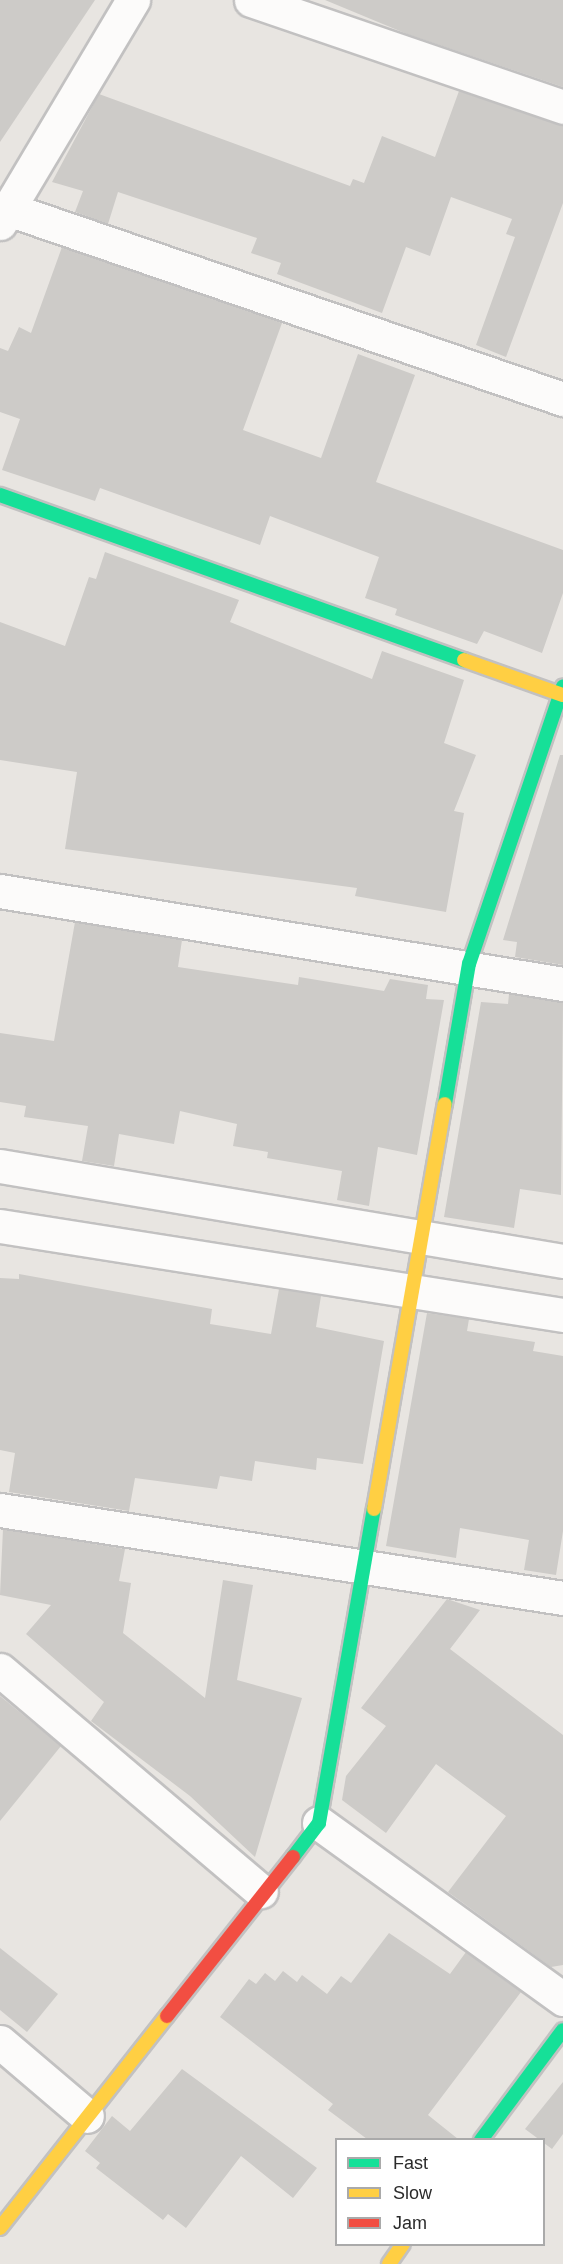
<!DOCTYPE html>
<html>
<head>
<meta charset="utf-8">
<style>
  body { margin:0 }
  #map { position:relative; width:563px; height:2264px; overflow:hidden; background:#e8e5e1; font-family:Helvetica,sans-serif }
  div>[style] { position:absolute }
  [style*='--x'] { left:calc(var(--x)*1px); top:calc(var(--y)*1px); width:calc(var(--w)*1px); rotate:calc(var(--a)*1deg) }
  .building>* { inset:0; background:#cdcbc8 }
  .roads { filter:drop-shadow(2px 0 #c2c1c1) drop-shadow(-2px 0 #c2c1c1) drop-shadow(0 2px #c2c1c1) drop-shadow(0 -2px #c2c1c1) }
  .street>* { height:33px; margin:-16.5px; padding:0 16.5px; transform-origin:16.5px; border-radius:16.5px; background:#fcfbfa }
  .fast>* { height:14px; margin:-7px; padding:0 7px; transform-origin:7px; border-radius:7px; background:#16e098 }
  .slow>* { height:14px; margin:-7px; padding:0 7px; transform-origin:7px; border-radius:7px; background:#ffcf43 }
  .jam>* { height:14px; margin:-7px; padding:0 7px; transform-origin:7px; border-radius:7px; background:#f24e42 }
  span { translate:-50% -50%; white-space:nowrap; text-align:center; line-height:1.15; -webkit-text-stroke:4.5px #fff; paint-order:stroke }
  .legend { position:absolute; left:335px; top:2138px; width:210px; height:108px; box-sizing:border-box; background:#fff; border:2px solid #aaa; margin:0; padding:8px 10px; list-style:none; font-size:18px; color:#2b2b2b }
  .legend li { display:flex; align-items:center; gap:12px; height:30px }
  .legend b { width:30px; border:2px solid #aaa }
</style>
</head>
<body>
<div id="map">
  <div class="building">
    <i style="clip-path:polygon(0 0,95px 0,0 142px)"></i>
    <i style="clip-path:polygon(325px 0,563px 0,563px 87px,407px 34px)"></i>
    <i style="clip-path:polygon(459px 91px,563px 125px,563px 203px,506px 357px,476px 345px,515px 237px,506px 234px,512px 219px,451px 197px,430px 256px,406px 247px,382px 313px,277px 274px,281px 263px,251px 253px,257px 238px,118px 192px,108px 224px,75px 212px,83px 191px,52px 182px,99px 94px,350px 186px,353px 179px,364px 183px,382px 136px,435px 157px)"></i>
    <i style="clip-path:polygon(62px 247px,282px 323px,243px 430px,321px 458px,358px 354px,415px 375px,376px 482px,563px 550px,563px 593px,542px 653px,484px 631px,477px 644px,395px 615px,397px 609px,365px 598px,379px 557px,270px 516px,260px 545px,100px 488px,95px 501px,2px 470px,20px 419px,0 412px,0 348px,8px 351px,19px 327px,31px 333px)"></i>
    <i style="clip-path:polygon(105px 552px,239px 600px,230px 622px,372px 679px,382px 651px,464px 680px,444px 743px,476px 755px,454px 811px,464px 813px,446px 912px,355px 896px,357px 888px,65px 849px,77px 772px,0 760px,0 622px,65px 646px,89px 577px,96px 579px)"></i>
    <i style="clip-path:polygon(560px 755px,563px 755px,563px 965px,515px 957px,517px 942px,503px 940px)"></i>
    <i style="clip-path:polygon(75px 922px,182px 940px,178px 967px,298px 985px,299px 977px,384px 991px,390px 979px,428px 985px,426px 999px,444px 1000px,417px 1155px,378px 1147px,369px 1206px,337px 1200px,342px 1171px,267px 1158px,268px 1152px,233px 1146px,237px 1124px,180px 1111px,174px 1144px,119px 1134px,114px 1166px,82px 1161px,88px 1126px,24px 1117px,26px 1106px,0 1102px,0 1033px,54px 1041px)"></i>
    <i style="clip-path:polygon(509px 994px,563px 1002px,561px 1195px,520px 1189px,514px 1228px,444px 1217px,481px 1002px,508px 1004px)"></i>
    <i style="clip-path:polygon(19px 1274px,212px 1309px,210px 1324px,271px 1334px,279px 1289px,321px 1296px,316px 1327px,384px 1341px,363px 1464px,317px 1458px,316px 1470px,255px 1461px,252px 1481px,220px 1476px,217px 1489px,135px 1478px,129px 1511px,9px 1492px,15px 1453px,0 1450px,0 1278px,19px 1279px)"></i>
    <i style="clip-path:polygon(427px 1313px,469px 1319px,467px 1331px,535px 1342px,533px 1351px,563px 1356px,563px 1531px,556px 1575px,524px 1570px,529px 1540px,460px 1528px,456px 1558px,386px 1546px)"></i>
    <i style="clip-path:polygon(3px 1529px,125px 1549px,119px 1581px,131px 1583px,123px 1633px,205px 1698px,223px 1580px,253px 1585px,237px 1680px,302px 1698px,255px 1857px,190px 1796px,91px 1721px,104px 1702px,26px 1634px,51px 1605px,0 1595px)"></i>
    <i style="clip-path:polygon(447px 1599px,480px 1610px,450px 1649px,563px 1735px,563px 1965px,551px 1967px,448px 1892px,506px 1816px,436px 1764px,386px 1833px,342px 1800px,346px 1776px,386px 1726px,361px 1708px)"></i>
    <i style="clip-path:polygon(0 1696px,61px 1746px,0 1821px)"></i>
    <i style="clip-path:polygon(389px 1933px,450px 1974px,466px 1952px,521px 1992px,428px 2115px,458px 2139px,367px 2139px,328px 2110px,333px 2104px,220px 2017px,249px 1979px,256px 1984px,265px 1973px,275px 1981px,283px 1971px,297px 1982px,302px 1975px,327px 1994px,341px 1976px,351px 1983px)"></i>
    <i style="clip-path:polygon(0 1948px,58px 1994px,27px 2032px,0 2010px)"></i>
    <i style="clip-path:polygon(182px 2069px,317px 2168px,293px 2198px,241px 2156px,186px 2228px,168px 2214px,163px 2220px,96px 2168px,100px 2163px,85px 2151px,112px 2116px,130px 2131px)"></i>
    <i style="clip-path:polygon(563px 2082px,563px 2134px,552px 2149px,525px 2129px)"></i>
  </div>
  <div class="roads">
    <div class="street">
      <i style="--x:251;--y:0;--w:330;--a:18.9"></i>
      <i style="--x:8;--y:209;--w:587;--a:18.9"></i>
      <i style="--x:0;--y:223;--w:260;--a:-59.2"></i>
      <i style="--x:0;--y:891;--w:571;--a:9.38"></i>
      <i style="--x:0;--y:1166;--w:571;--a:9.58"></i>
      <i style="--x:0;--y:1226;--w:570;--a:8.98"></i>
      <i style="--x:0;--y:1510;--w:570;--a:8.88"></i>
      <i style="--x:0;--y:1670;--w:342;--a:40.3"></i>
      <i style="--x:319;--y:1823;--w:301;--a:35.8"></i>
      <i style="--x:0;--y:2042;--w:114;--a:40.4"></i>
    </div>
    <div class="fast">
      <i style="--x:0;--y:495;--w:492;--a:19.6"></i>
      <i style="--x:445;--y:1104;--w:142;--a:-80.3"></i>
      <i style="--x:469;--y:964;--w:293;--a:-71.3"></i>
      <i style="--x:293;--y:1857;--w:43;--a:-52.6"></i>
      <i style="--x:319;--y:1823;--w:319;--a:-80.1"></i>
      <i style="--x:481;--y:2140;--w:137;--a:-53.3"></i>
    </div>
    <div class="slow">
      <i style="--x:464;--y:660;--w:105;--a:19.5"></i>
      <i style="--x:374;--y:1509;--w:411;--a:-80.1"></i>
      <i style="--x:0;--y:2228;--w:270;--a:-51.8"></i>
      <i style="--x:389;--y:2264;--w:24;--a:-55"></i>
    </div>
    <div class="jam">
      <i style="--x:167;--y:2016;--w:203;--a:-51.6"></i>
    </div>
  </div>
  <ul class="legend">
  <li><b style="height:8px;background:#16e098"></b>Fast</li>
  <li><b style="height:8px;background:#ffcf43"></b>Slow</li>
  <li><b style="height:8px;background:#f24e42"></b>Jam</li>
  </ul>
</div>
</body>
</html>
